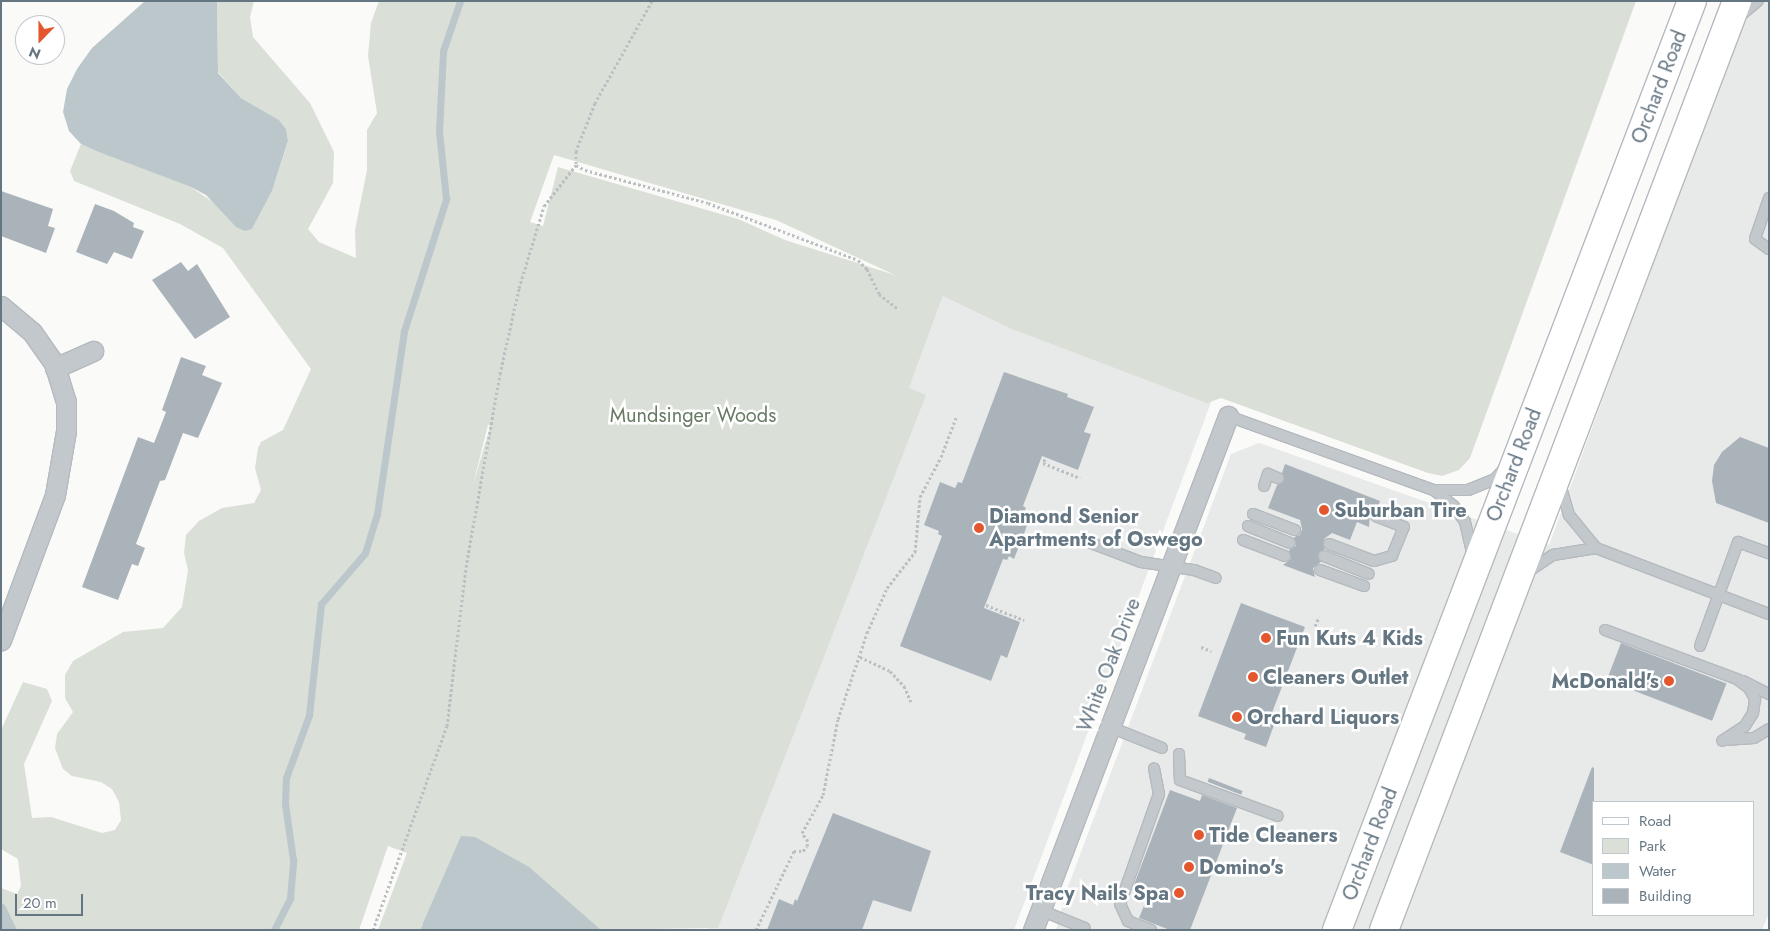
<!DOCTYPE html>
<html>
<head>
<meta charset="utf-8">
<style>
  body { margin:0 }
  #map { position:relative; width:1770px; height:931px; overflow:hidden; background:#fafaf8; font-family:Jost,sans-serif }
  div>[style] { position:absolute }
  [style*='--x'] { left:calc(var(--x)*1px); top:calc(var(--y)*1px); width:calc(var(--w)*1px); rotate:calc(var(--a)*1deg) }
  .built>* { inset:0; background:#e8e9e9 }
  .green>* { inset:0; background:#dadfd7 }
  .water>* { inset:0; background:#bbc7cb }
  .stream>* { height:7px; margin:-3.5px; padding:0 3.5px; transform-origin:3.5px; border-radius:3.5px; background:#bbc7cb }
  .building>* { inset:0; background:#aab3b9; transform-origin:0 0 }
  .path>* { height:3px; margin-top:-1.5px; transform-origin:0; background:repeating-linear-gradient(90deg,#bbbfc2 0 2.5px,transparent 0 5px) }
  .roads { filter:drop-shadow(1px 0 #b5babe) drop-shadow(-1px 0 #b5babe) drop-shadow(0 1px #b5babe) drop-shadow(0 -1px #b5babe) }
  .lane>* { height:10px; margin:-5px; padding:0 5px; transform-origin:5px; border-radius:5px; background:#c3c8cc }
  .street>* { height:19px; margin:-9.5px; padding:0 9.5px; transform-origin:9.5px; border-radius:9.5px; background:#c3c8cc }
  .primary>* { height:28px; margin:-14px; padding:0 14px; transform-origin:14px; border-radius:14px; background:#fff }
  .dots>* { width:14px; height:14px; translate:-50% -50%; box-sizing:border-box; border:2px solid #fff; border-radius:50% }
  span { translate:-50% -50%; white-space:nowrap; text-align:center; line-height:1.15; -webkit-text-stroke:5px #fff; paint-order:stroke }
  .street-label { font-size:20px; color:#657683 }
  .park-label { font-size:20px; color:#687a64 }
  .poi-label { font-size:20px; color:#657683; font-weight:700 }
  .left { translate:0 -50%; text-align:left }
  .right { translate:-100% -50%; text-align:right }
  .frame { position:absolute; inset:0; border:2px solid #657683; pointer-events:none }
  .legend { position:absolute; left:1592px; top:801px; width:162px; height:115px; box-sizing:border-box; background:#fff; border:1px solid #c1c8cd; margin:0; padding:6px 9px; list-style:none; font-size:15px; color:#657683 }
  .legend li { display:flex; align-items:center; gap:10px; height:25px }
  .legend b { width:25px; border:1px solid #c1c8cd }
  .north { position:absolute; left:15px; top:15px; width:50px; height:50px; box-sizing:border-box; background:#fff; border:1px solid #c1c8cd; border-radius:50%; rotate:202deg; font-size:14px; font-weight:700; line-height:20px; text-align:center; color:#657683 }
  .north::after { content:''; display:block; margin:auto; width:18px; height:22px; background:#e4572e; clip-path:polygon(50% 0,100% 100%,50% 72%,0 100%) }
  .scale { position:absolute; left:15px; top:894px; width:68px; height:22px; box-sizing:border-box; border:2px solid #657683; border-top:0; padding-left:6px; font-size:15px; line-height:18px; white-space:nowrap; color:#657683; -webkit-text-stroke:4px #fff; paint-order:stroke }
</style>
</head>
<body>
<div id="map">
  <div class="built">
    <i style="clip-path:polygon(evenodd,1749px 1px,1769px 1px,1769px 913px,1762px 930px,1056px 930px,1066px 892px,1231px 454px,1259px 443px,1549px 545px,1749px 1px,1594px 802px,1754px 802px,1754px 915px,1594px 915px,1594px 802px)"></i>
    <i style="clip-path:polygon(945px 291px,1213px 397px,1014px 930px,708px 930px)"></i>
  </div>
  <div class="green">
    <i style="clip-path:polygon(evenodd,217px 1px,254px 1px,250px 17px,253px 37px,310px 103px,334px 152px,333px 183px,308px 229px,319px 242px,356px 258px,355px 230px,367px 170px,367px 130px,377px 113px,368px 56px,371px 23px,379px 1px,1636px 1px,1470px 458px,1459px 470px,1442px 476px,1428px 473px,1221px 398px,1207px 403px,1012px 329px,943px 296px,909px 388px,926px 395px,718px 928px,576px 930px,422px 924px,420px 930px,378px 930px,407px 853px,388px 846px,359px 930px,1px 930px,1px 888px,17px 894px,21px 886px,18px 859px,1px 849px,1px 730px,23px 682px,47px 689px,52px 701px,24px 764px,32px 818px,51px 817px,102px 833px,115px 830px,121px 820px,119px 802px,112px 789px,101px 782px,72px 776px,63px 769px,55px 748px,57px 734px,73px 712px,65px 698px,65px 675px,73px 661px,123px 632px,163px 628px,182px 607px,188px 570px,184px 553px,186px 535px,199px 521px,222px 508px,254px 503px,261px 490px,255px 468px,258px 448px,261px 442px,283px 430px,311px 369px,223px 248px,180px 224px,74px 181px,70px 171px,81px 144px,191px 187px,252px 229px,272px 191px,288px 142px,286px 129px,279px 120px,241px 98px,218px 72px,217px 1px,554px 155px,776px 220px,895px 275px,785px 240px,738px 219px,558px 167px,543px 226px,530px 222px,554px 155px,217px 1px,488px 424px,490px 427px,473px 485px,488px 425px,488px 424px)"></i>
  </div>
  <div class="water">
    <i style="clip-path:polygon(145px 1px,217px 1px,218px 73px,241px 98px,279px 120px,286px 129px,288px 141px,272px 191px,252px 229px,245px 231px,236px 227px,206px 195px,191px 187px,99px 152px,81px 144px,69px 131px,63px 112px,67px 89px,77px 69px,92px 48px)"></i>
    <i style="clip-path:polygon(461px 836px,475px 837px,529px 867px,601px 930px,420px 930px)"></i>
    <i style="clip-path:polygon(1px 903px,5px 905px,17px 930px,1px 930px)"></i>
  </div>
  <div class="stream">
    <i style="--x:274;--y:930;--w:36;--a:-63"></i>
    <i style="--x:290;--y:898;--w:38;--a:-85"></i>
    <i style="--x:293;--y:860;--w:57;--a:-98.1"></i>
    <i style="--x:285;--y:804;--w:26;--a:-88"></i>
    <i style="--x:286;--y:778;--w:67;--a:-69.9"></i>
    <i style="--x:309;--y:715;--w:112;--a:-83.8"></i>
    <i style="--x:321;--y:604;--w:67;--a:-49.2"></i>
    <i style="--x:365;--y:553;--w:41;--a:-72.9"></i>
    <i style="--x:377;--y:514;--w:185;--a:-81.6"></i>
    <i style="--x:404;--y:331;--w:139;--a:-72.3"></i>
    <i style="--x:446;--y:199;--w:68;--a:-95.9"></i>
    <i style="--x:439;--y:131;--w:80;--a:-87.1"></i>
    <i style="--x:443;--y:51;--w:53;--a:-71.2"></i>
  </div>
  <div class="building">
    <i style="clip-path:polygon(1px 191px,53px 209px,48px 226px,55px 228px,46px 253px,1px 236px)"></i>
    <i style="clip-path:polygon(95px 204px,114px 211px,134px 223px,133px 227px,144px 231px,132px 259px,114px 252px,107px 264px,76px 252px)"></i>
    <i style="clip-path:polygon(181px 262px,188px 271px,197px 264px,230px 317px,195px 339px,152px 280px)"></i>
    <i style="clip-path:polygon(181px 357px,206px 366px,202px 375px,222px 383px,198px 438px,183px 433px,165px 480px,160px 481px,136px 544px,145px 548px,138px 566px,132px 564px,118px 600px,82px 587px,138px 437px,154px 443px,166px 412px,162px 410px)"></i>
    <i style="clip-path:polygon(1004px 372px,1068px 394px,1067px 397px,1094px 407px,1084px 432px,1091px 434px,1078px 470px,1042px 456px,1023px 506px,1026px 508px,1023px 514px,1030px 516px,1025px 531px,1014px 559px,1009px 556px,1007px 560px,1003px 559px,984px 608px,1020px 622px,1007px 658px,1001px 655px,991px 681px,900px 646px,942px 536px,938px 534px,939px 531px,924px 525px,940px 482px,955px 488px,958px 482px,962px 483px)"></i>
    <i style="clip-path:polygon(1740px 437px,1769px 448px,1769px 523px,1716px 503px,1712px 481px,1714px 465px,1722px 452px)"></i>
    <i style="clip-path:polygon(1285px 464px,1380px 501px,1377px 509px,1370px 513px,1369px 527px,1357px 522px,1350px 540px,1332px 533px,1324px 539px,1325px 549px,1318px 554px,1321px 562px,1313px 568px,1315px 577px,1283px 565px,1291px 559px,1289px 550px,1296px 546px,1294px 537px,1300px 535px,1302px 529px,1300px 520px,1268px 508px,1277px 485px,1284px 480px,1282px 473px)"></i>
    <i style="clip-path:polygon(1241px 603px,1305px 627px,1268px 723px,1274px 725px,1266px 747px,1244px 739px,1246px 734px,1198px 716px)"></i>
    <i style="left:1621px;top:643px;width:113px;height:40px;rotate:21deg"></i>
    <i style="clip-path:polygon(1592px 767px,1594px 768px,1594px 865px,1560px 852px)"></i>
    <i style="left:1209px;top:778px;width:36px;height:4px;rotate:21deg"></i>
    <i style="clip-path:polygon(1170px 790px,1200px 801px,1202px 795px,1237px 808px,1190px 930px,1170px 930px,1139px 918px,1148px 896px,1132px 890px)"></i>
    <i style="clip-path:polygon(833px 813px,931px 851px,911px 912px,873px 900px,862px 930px,767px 930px,779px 899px,793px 905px,795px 899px,797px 901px)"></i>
  </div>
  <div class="path">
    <i style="--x:652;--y:1;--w:117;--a:119.2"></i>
    <i style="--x:595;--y:103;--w:52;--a:111.6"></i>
    <i style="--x:576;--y:151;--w:14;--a:90"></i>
    <i style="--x:576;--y:165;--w:10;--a:29"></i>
    <i style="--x:585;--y:170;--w:127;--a:15"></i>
    <i style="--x:708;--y:203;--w:160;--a:20.8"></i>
    <i style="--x:858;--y:260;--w:13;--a:45"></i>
    <i style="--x:867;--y:269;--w:28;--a:64"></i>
    <i style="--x:879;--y:294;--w:23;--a:38"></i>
    <i style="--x:1045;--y:459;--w:4;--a:117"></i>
    <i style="--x:1043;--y:463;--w:40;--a:22"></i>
    <i style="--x:986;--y:605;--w:41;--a:21.5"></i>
    <i style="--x:1315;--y:626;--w:10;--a:-66"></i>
    <i style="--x:1201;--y:647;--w:11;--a:22"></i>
    <i style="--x:860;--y:657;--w:33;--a:25"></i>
    <i style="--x:890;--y:671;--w:21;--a:47"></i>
    <i style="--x:904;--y:686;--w:17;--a:66"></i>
    <i style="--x:373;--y:930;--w:217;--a:-70.1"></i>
    <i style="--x:447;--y:726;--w:160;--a:-83.2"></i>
    <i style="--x:466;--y:567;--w:196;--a:-80"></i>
    <i style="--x:500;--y:374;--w:88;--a:-77.5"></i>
    <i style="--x:519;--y:288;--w:86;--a:-73"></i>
    <i style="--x:544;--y:206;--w:52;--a:-52"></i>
    <i style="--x:756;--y:930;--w:88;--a:-64.3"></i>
    <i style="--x:794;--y:851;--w:9;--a:0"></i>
    <i style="--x:803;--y:851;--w:6;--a:-51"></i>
    <i style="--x:807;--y:846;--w:5;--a:-79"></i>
    <i style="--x:808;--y:841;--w:10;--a:-127"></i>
    <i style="--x:802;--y:833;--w:43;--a:-61.1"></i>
    <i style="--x:823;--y:795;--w:77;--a:-78.8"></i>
    <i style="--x:838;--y:719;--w:91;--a:-71.4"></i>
    <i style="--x:867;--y:633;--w:49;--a:-66"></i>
    <i style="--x:887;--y:588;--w:46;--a:-52.1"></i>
    <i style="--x:915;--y:552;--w:55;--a:-84.8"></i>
    <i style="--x:920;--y:497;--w:45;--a:-62.3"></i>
    <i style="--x:941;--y:457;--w:42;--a:-69"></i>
  </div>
  <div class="roads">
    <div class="lane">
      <i style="--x:1740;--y:16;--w:23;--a:-40"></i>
      <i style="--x:1769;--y:198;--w:43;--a:108.9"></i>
      <i style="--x:1755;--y:239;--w:17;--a:36"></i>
      <i style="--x:1228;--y:416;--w:219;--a:19.8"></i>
      <i style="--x:1434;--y:490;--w:26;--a:39"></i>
      <i style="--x:1454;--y:506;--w:19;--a:55"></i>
      <i style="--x:1465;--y:522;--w:32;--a:77"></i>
      <i style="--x:1264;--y:486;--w:13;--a:-72"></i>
      <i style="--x:1268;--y:474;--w:11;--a:22"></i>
      <i style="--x:1434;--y:490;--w:34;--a:0"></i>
      <i style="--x:1468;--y:490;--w:29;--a:-22"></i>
      <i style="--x:1495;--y:479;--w:13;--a:-48"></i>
      <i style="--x:1253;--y:514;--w:45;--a:20.9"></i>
      <i style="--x:1248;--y:526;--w:45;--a:22"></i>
      <i style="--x:1243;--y:540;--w:45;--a:20.9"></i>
      <i style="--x:1091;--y:543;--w:53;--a:20.8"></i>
      <i style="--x:1141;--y:562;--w:54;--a:8.6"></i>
      <i style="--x:1194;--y:570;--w:23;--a:20"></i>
      <i style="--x:1329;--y:544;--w:48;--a:20.7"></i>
      <i style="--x:1374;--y:561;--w:19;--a:-16"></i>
      <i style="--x:1392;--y:556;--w:31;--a:-68"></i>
      <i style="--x:1404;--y:527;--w:30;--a:-159"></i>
      <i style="--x:1596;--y:548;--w:185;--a:20.9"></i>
      <i style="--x:1324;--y:556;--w:48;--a:21.8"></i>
      <i style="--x:1320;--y:570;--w:47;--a:20"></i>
      <i style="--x:1529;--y:571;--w:29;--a:-34"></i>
      <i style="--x:1553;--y:555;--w:44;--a:-9.2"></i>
      <i style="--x:1596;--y:548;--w:43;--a:-129.3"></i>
      <i style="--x:1569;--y:515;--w:29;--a:-106"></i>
      <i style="--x:1605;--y:630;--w:141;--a:20.4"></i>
      <i style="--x:1737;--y:679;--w:15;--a:37"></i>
      <i style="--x:1749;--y:688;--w:13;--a:61"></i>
      <i style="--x:1755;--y:699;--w:14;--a:98"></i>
      <i style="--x:1753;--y:713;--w:15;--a:122"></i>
      <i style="--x:1745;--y:726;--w:27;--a:147"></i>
      <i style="--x:1700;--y:646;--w:111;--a:-69.9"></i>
      <i style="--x:1738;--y:542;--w:33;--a:20"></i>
      <i style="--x:1743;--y:681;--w:29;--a:27"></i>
      <i style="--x:1110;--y:727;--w:56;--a:22"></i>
      <i style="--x:1725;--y:740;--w:29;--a:-4"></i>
      <i style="--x:1754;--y:738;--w:17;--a:-31"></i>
      <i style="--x:1179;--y:754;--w:26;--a:88"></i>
      <i style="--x:1180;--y:780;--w:104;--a:20.2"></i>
      <i style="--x:1040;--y:910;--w:48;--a:21.8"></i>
      <i style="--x:1151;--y:930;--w:25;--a:-159"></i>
      <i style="--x:1128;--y:921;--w:19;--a:-115"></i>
      <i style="--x:1120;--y:904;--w:117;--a:-70.5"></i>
      <i style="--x:1159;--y:794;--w:26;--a:-101"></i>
    </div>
    <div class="street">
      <i style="--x:1;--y:306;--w:40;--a:40"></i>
      <i style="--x:32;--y:332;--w:38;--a:55"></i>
      <i style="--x:54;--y:363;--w:41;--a:72.9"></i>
      <i style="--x:66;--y:402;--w:29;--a:90"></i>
      <i style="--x:66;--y:431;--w:65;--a:99.8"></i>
      <i style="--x:55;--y:495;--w:155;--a:110.4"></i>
      <i style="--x:55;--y:368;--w:42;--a:-24.1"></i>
      <i style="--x:1033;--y:930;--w:550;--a:-69.22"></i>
    </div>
    <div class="primary">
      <i style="--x:1337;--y:930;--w:995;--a:-69.09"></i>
      <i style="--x:1384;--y:930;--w:994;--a:-69.19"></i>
    </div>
  </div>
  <div class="dots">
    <i style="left:1324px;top:510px;background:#e4572e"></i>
    <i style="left:979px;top:528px;background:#e4572e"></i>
    <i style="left:1266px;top:638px;background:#e4572e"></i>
    <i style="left:1253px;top:677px;background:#e4572e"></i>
    <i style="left:1669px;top:681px;background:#e4572e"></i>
    <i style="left:1237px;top:717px;background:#e4572e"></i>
    <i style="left:1199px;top:835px;background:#e4572e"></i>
    <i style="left:1189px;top:867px;background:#e4572e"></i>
    <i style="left:1179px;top:893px;background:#e4572e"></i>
  </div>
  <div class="street-label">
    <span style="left:1659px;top:87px;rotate:-69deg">Orchard Road</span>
    <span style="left:1514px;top:465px;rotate:-69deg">Orchard Road</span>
    <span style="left:1109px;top:665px;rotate:-69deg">White Oak Drive</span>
    <span style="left:1370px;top:844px;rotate:-69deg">Orchard Road</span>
  </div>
  <div class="park-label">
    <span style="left:693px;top:415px">Mundsinger Woods</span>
  </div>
  <div class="poi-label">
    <span class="left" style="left:1334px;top:510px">Suburban Tire</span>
    <span class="left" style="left:989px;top:528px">Diamond Senior<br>Apartments of Oswego</span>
    <span class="left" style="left:1276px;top:638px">Fun Kuts 4 Kids</span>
    <span class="left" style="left:1263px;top:677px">Cleaners Outlet</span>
    <span class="right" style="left:1659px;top:681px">McDonald's</span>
    <span class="left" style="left:1247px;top:717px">Orchard Liquors</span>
    <span class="left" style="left:1209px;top:835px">Tide Cleaners</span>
    <span class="left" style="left:1199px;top:867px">Domino's</span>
    <span class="right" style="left:1169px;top:893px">Tracy Nails Spa</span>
  </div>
  <div class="frame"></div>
  <ul class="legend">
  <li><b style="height:6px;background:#fff"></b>Road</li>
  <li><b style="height:14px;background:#dadfd7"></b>Park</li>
  <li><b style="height:14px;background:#bbc7cb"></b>Water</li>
  <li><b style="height:14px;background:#aab3b9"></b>Building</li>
  </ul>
  <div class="north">N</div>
  <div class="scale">20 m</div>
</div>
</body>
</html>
